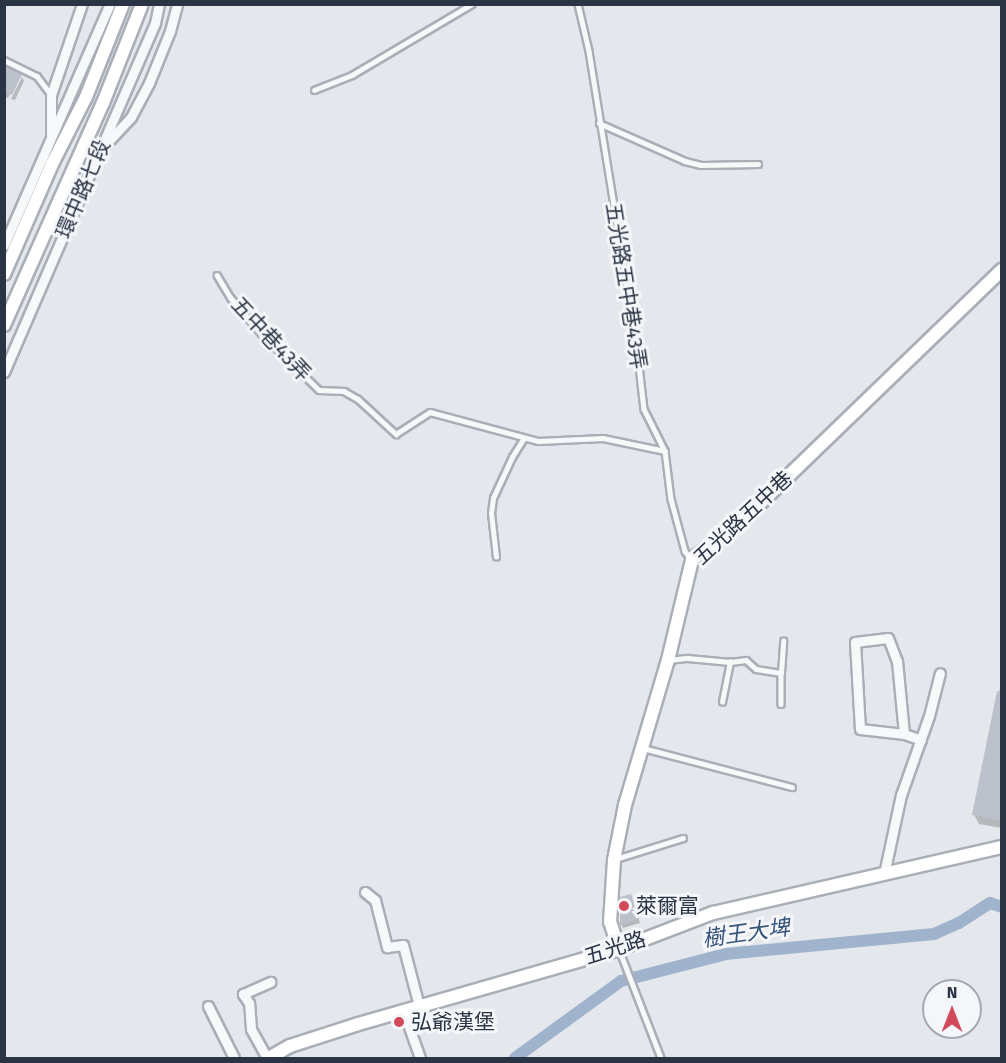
<!DOCTYPE html>
<html>
<head>
<meta charset="utf-8">
<style>
  body { margin:0 }
  #map { position:relative; width:1006px; height:1063px; overflow:hidden; background:#e4e7ec; font-family:"Fira Sans","Noto Sans TC",sans-serif }
  div>[style] { position:absolute }
  [style*='--x'] { left:calc(var(--x)*1px); top:calc(var(--y)*1px); width:calc(var(--w)*1px); rotate:calc(var(--a)*1deg) }
  .shadow>* { inset:0; background:#0003 }
  .canal>* { height:12px; margin:-6px; padding:0 6px; transform-origin:6px; border-radius:6px; background:#9fb4cc }
  .building>* { inset:0; background:#bbc0ca }
  .roads { filter:drop-shadow(2px 0 #a9aeb7) drop-shadow(-2px 0 #a9aeb7) drop-shadow(0 2px #a9aeb7) drop-shadow(0 -2px #a9aeb7) }
  .lane>* { height:4.5px; margin:-2.25px; padding:0 2.25px; transform-origin:2.25px; border-radius:2.25px; background:#f7f8fa }
  .street>* { height:9px; margin:-4.5px; padding:0 4.5px; transform-origin:4.5px; border-radius:4.5px; background:#f7f8fa }
  .secondary>* { height:12px; margin:-6px; padding:0 6px; transform-origin:6px; border-radius:6px; background:#fff }
  .dots>* { width:16px; height:16px; translate:-50% -50%; box-sizing:border-box; border:3px solid #f4f6f9; border-radius:50% }
  span { translate:-50% -50%; white-space:nowrap; text-align:center; line-height:1.15; -webkit-text-stroke:6px #f4f6f9; paint-order:stroke }
  .street-label { font-size:21px; color:#2b3445 }
  .poi-label { font-size:21px; color:#2b3445 }
  .left { translate:0 -50%; text-align:left }
  .water-label { font-size:22px; color:#34527a; font-style:italic }
  .frame { position:absolute; inset:0; border:6px solid #2b3445; pointer-events:none }
  .north { position:absolute; left:922px; top:979px; width:60px; height:60px; box-sizing:border-box; background:#f4f6f9; border:2px solid #a4a8b1; border-radius:50%; rotate:0deg; font-size:16px; font-weight:700; line-height:24px; text-align:center; color:#2b3445 }
  .north::after { content:''; display:block; margin:auto; width:21px; height:27px; background:#d1495b; clip-path:polygon(50% 0,100% 100%,50% 72%,0 100%) }
</style>
</head>
<body>
<div id="map">
  <div class="shadow">
    <i style="clip-path:polygon(4px 67px,22px 77px,19px 77px,8px 98px,4px 97px)"></i>
    <i style="clip-path:polygon(22px 77px,24px 81px,15px 100px,11px 99px)"></i>
    <i style="clip-path:polygon(1002px 678px,1002px 828px,979px 824px,974px 815px)"></i>
    <i style="clip-path:polygon(632px 900px,640px 923px,623px 928px,621px 924px)"></i>
  </div>
  <div class="canal">
    <i style="--x:515;--y:1058;--w:131;--a:-36"></i>
    <i style="--x:621;--y:981;--w:108;--a:-14.4"></i>
    <i style="--x:726;--y:954;--w:209;--a:-5.5"></i>
    <i style="--x:934;--y:934;--w:27;--a:-24"></i>
    <i style="--x:959;--y:923;--w:37;--a:-33"></i>
    <i style="--x:990;--y:903;--w:13;--a:18"></i>
  </div>
  <div class="building">
    <i style="clip-path:polygon(4px 66px,22px 74px,12px 95px,4px 92px)"></i>
    <i style="clip-path:polygon(997px 691px,1002px 692px,1002px 821px,972px 815px)"></i>
    <i style="clip-path:polygon(631px 894px,639px 919px,620px 925px,620px 897px)"></i>
  </div>
  <div class="roads">
    <div class="lane">
      <i style="--x:578;--y:4;--w:48;--a:76.8"></i>
      <i style="--x:589;--y:51;--w:301;--a:80.8"></i>
      <i style="--x:637;--y:348;--w:61;--a:83.5"></i>
      <i style="--x:644;--y:409;--w:47;--a:63.4"></i>
      <i style="--x:665;--y:451;--w:48;--a:82.9"></i>
      <i style="--x:671;--y:499;--w:54;--a:74.9"></i>
      <i style="--x:685;--y:551;--w:9;--a:54"></i>
      <i style="--x:4;--y:60;--w:37;--a:26"></i>
      <i style="--x:37;--y:76;--w:21;--a:53"></i>
      <i style="--x:314;--y:90;--w:41;--a:-21.5"></i>
      <i style="--x:352;--y:75;--w:139;--a:-30.6"></i>
      <i style="--x:599;--y:123;--w:94;--a:23.8"></i>
      <i style="--x:685;--y:161;--w:16;--a:14"></i>
      <i style="--x:701;--y:165;--w:57;--a:-1"></i>
      <i style="--x:217;--y:275;--w:27;--a:59"></i>
      <i style="--x:231;--y:298;--w:46;--a:49.4"></i>
      <i style="--x:261;--y:333;--w:81;--a:44.5"></i>
      <i style="--x:319;--y:390;--w:25;--a:2"></i>
      <i style="--x:344;--y:391;--w:16;--a:30"></i>
      <i style="--x:358;--y:399;--w:52;--a:42.6"></i>
      <i style="--x:396;--y:434;--w:40;--a:-32.9"></i>
      <i style="--x:430;--y:412;--w:112;--a:15"></i>
      <i style="--x:538;--y:441;--w:65;--a:-2.6"></i>
      <i style="--x:603;--y:438;--w:63;--a:11.8"></i>
      <i style="--x:496;--y:557;--w:44;--a:-96.5"></i>
      <i style="--x:491;--y:513;--w:15;--a:-82"></i>
      <i style="--x:493;--y:498;--w:45;--a:-65.1"></i>
      <i style="--x:512;--y:457;--w:22;--a:-58"></i>
      <i style="--x:668;--y:660;--w:20;--a:-6"></i>
      <i style="--x:688;--y:658;--w:42;--a:5.4"></i>
      <i style="--x:730;--y:662;--w:16;--a:-7"></i>
      <i style="--x:746;--y:660;--w:13;--a:42"></i>
      <i style="--x:756;--y:669;--w:25;--a:9"></i>
      <i style="--x:781;--y:673;--w:32;--a:-86"></i>
      <i style="--x:781;--y:673;--w:31;--a:90"></i>
      <i style="--x:722;--y:702;--w:41;--a:-78.7"></i>
      <i style="--x:643;--y:748;--w:154;--a:14.7"></i>
      <i style="--x:616;--y:859;--w:70;--a:-17.4"></i>
      <i style="--x:619;--y:949;--w:117;--a:68.9"></i>
    </div>
    <div class="street">
      <i style="--x:51;--y:134;--w:39;--a:-90"></i>
      <i style="--x:51;--y:95;--w:96;--a:-71.2"></i>
      <i style="--x:105;--y:145;--w:38;--a:-47"></i>
      <i style="--x:131;--y:117;--w:38;--a:-62"></i>
      <i style="--x:149;--y:83;--w:56;--a:-68"></i>
      <i style="--x:170;--y:31;--w:28;--a:-75"></i>
      <i style="--x:4;--y:245;--w:263;--a:-66.3"></i>
      <i style="--x:4;--y:372;--w:380;--a:-66.6"></i>
      <i style="--x:155;--y:23;--w:19;--a:-78"></i>
      <i style="--x:904;--y:734;--w:44;--a:-173.5"></i>
      <i style="--x:860;--y:729;--w:87;--a:-93.3"></i>
      <i style="--x:855;--y:642;--w:33;--a:-7"></i>
      <i style="--x:888;--y:638;--w:25;--a:69"></i>
      <i style="--x:897;--y:661;--w:73;--a:84.5"></i>
      <i style="--x:904;--y:734;--w:18;--a:19"></i>
      <i style="--x:884;--y:874;--w:81;--a:-77.9"></i>
      <i style="--x:901;--y:795;--w:84;--a:-70.5"></i>
      <i style="--x:929;--y:716;--w:44;--a:-75.7"></i>
      <i style="--x:365;--y:892;--w:13;--a:39"></i>
      <i style="--x:375;--y:900;--w:49;--a:75.7"></i>
      <i style="--x:387;--y:947;--w:16;--a:-7"></i>
      <i style="--x:403;--y:945;--w:63;--a:75.3"></i>
      <i style="--x:208;--y:1006;--w:58;--a:63.4"></i>
      <i style="--x:403;--y:1010;--w:51;--a:70.5"></i>
      <i style="--x:267;--y:1058;--w:33;--a:-119"></i>
      <i style="--x:251;--y:1029;--w:26;--a:-94"></i>
      <i style="--x:249;--y:1003;--w:11;--a:-124"></i>
      <i style="--x:243;--y:994;--w:30;--a:-24"></i>
    </div>
    <div class="secondary">
      <i style="--x:4;--y:274;--w:120;--a:-66.4"></i>
      <i style="--x:52;--y:164;--w:75;--a:-63.1"></i>
      <i style="--x:86;--y:97;--w:100;--a:-68.3"></i>
      <i style="--x:4;--y:325;--w:243;--a:-66"></i>
      <i style="--x:103;--y:103;--w:106;--a:-68.5"></i>
      <i style="--x:619;--y:949;--w:28;--a:-108"></i>
      <i style="--x:610;--y:922;--w:62;--a:-86.3"></i>
      <i style="--x:614;--y:860;--w:56;--a:-78.7"></i>
      <i style="--x:625;--y:805;--w:151;--a:-73.5"></i>
      <i style="--x:668;--y:660;--w:103;--a:-76.5"></i>
      <i style="--x:692;--y:560;--w:72;--a:-38.8"></i>
      <i style="--x:748;--y:515;--w:353;--a:-44"></i>
      <i style="--x:269;--y:1058;--w:24;--a:-30"></i>
      <i style="--x:290;--y:1046;--w:71;--a:-17.9"></i>
      <i style="--x:358;--y:1024;--w:272;--a:-16"></i>
      <i style="--x:619;--y:949;--w:101;--a:-21"></i>
      <i style="--x:713;--y:913;--w:296;--a:-12.9"></i>
    </div>
  </div>
  <div class="dots">
    <i style="left:624px;top:906px;background:#d1495b"></i>
    <i style="left:399px;top:1022px;background:#d1495b"></i>
  </div>
  <div class="street-label">
    <span style="left:83px;top:189px;rotate:-67deg">環中路七段</span>
    <span style="left:626px;top:286px;rotate:81deg">五光路五中巷43弄</span>
    <span style="left:271px;top:339px;rotate:47deg">五中巷43弄</span>
    <span style="left:743px;top:518px;rotate:-43deg">五光路五中巷</span>
    <span style="left:615px;top:948px;rotate:-18deg">五光路</span>
  </div>
  <div class="poi-label">
    <span class="left" style="left:636px;top:906px">萊爾富</span>
    <span class="left" style="left:411px;top:1022px">弘爺漢堡</span>
  </div>
  <div class="water-label">
    <span style="left:746px;top:933px;rotate:-8deg">樹王大埤</span>
  </div>
  <div class="frame"></div>
  <div class="north">N</div>
</div>
</body>
</html>
